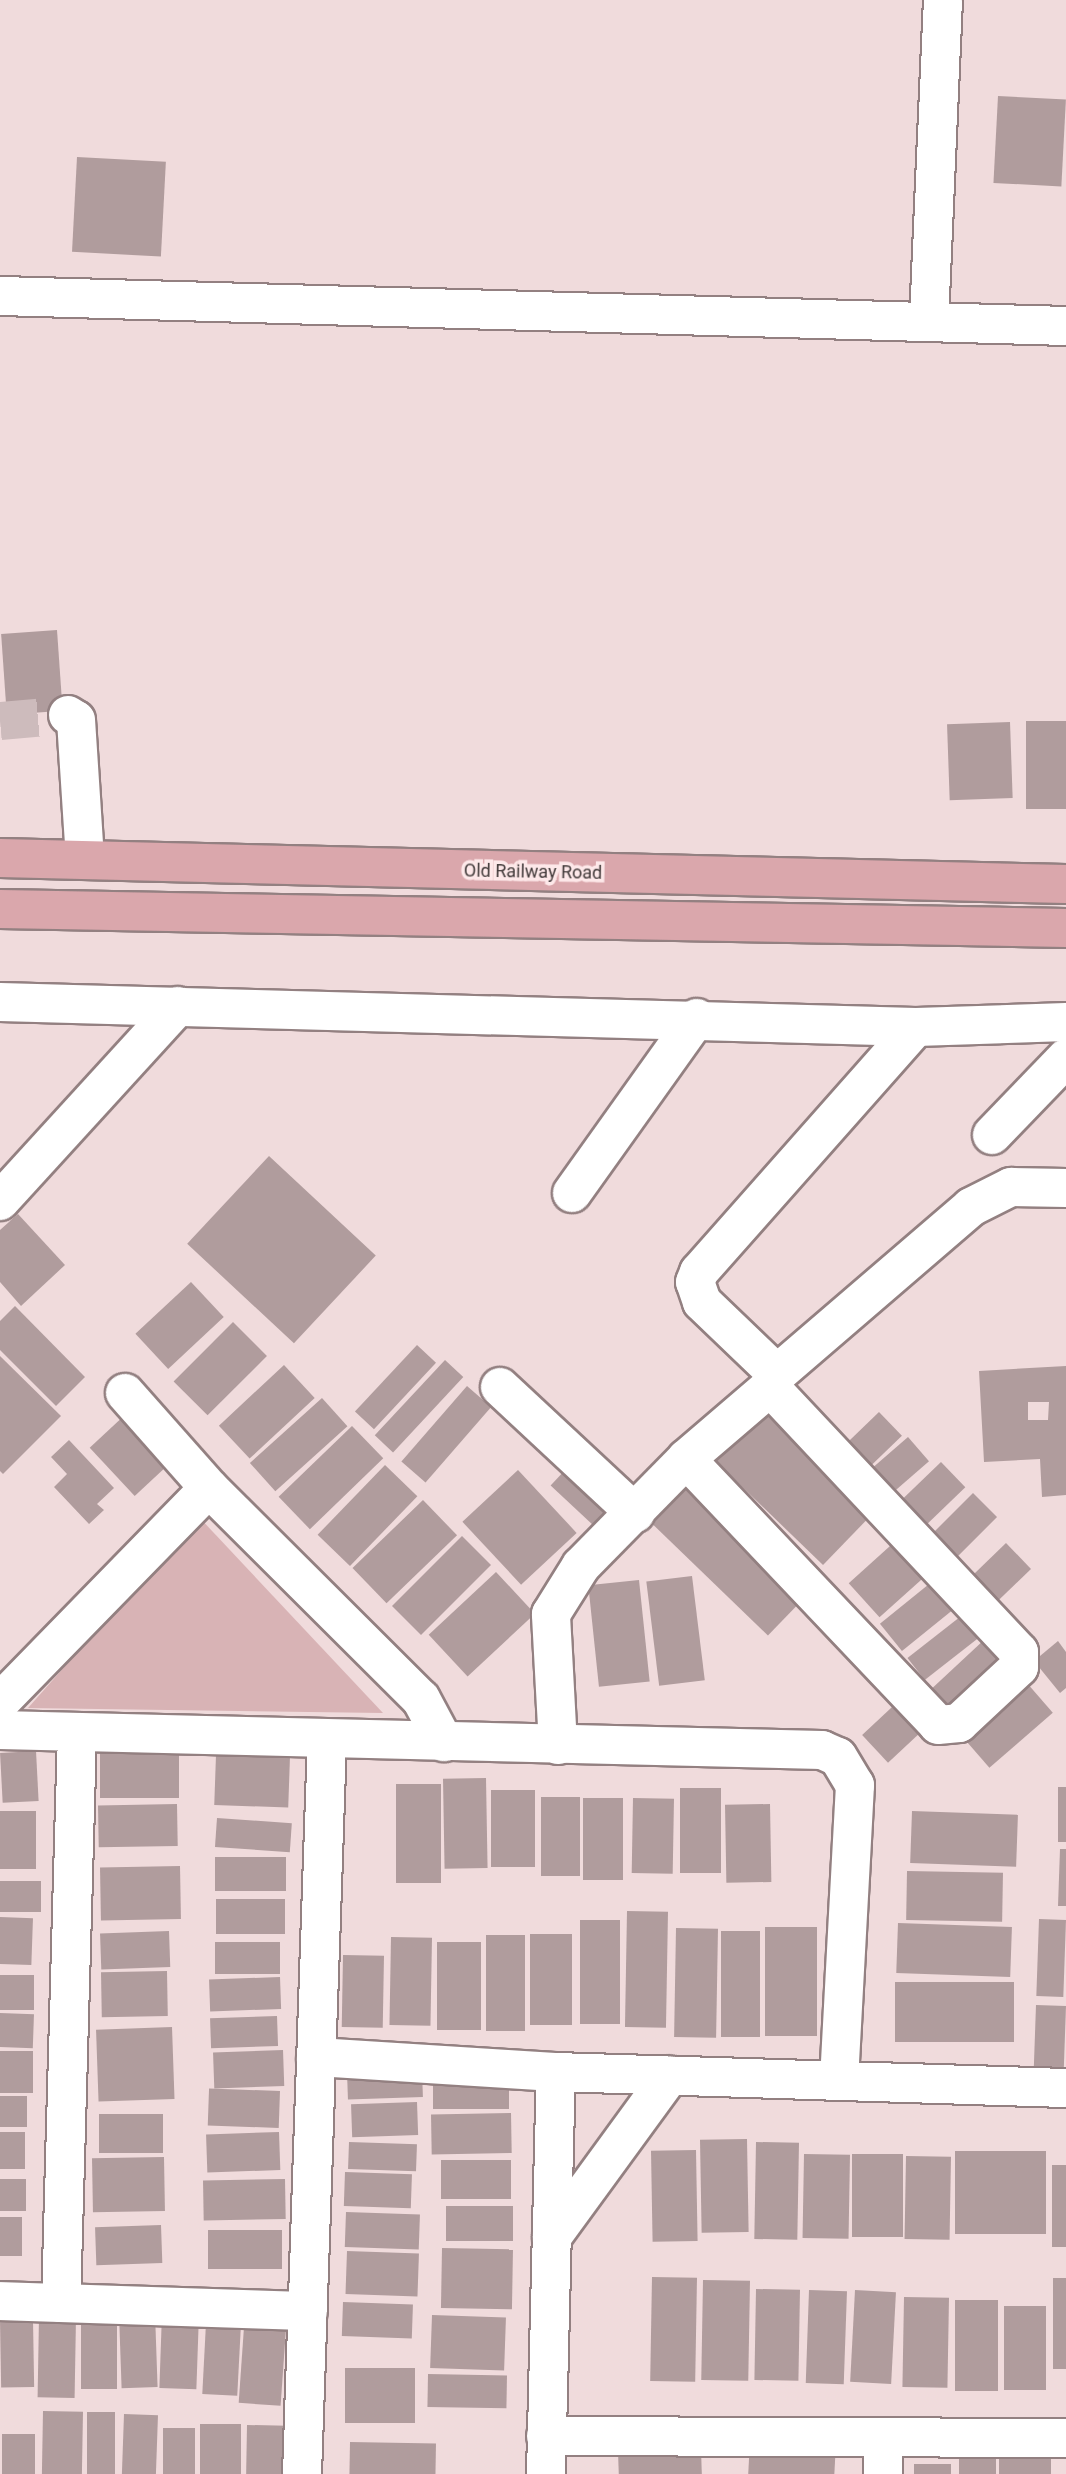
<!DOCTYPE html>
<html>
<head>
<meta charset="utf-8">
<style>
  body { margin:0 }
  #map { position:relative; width:1066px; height:2474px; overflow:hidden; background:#f0dbdc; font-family:Roboto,sans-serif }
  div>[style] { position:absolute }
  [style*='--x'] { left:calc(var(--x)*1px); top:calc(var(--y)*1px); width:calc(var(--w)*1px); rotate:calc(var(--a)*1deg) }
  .green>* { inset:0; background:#d8b3b5 }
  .building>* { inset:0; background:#b09c9d; transform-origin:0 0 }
  .minor-tunnel>* { height:38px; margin-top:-19px; transform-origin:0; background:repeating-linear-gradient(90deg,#cdbbbc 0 38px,transparent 0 57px) }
  .roads { filter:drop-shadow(2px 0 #938081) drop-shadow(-2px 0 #938081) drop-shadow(0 2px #938081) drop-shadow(0 -2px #938081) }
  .minor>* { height:38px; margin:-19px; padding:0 19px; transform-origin:19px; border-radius:19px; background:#fff }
  .major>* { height:38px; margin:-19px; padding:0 19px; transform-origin:19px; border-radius:19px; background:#daa7ac }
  span { translate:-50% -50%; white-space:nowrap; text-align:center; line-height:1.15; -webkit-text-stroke:7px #fde8e9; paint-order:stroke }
  .street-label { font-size:18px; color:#423a3a }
</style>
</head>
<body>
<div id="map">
  <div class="green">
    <i style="clip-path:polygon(198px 1516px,383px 1713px,28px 1708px)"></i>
  </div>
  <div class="building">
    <i style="left:998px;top:96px;width:68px;height:87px;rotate:3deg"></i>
    <i style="left:77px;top:157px;width:89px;height:95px;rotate:3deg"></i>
    <i style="left:57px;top:630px;width:81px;height:56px;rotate:86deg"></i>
    <i style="left:1066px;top:721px;width:88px;height:40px;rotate:90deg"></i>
    <i style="left:1010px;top:722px;width:76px;height:63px;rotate:88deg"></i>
    <i style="left:269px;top:1156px;width:146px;height:120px;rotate:43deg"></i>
    <i style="clip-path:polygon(18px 1214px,65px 1265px,21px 1306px,0 1282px,0 1230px)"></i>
    <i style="left:191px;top:1282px;width:48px;height:76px;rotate:47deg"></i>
    <i style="clip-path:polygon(15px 1306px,85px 1377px,56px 1406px,0 1350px,0 1321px)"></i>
    <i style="left:233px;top:1322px;width:48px;height:84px;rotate:45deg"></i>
    <i style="left:417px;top:1345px;width:26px;height:91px;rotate:43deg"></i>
    <i style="clip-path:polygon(0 1356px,61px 1416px,3px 1474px,0 1471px)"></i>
    <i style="left:445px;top:1360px;width:25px;height:103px;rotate:43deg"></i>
    <i style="left:284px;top:1365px;width:45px;height:89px;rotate:47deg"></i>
    <i style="clip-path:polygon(evenodd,1066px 1366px,1066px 1495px,1042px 1497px,1040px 1459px,984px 1462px,979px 1371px,1066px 1366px,1028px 1402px,1049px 1402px,1048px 1420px,1028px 1420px,1028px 1402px)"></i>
    <i style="left:467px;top:1386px;width:32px;height:100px;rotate:41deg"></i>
    <i style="left:322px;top:1398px;width:38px;height:97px;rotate:48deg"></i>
    <i style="left:770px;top:1404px;width:150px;height:79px;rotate:44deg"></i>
    <i style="left:879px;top:1412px;width:33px;height:54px;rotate:46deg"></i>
    <i style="left:127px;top:1413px;width:66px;height:51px;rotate:47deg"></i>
    <i style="left:352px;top:1426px;width:45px;height:102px;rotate:46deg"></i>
    <i style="left:908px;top:1437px;width:32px;height:58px;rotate:49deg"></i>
    <i style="clip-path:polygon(69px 1440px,114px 1488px,97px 1504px,104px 1510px,89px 1524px,54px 1487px,67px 1474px,51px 1457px)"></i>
    <i style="left:941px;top:1462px;width:35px;height:57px;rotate:46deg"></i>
    <i style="left:385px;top:1465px;width:45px;height:97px;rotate:44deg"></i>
    <i style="left:567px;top:1468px;width:62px;height:24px;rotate:43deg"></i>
    <i style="left:518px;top:1470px;width:86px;height:76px;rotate:47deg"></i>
    <i style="left:691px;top:1482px;width:162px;height:57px;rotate:44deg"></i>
    <i style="left:973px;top:1493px;width:34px;height:59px;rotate:45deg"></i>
    <i style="left:423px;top:1500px;width:49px;height:98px;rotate:46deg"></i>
    <i style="left:462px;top:1536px;width:41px;height:99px;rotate:45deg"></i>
    <i style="left:900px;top:1537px;width:46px;height:69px;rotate:48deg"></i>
    <i style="left:1006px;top:1543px;width:36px;height:56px;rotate:46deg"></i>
    <i style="left:496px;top:1572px;width:57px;height:92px;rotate:47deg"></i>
    <i style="left:692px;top:1576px;width:105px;height:46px;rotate:83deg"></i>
    <i style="left:939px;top:1576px;width:35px;height:76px;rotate:51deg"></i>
    <i style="left:639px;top:1580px;width:102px;height:51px;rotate:84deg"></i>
    <i style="left:965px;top:1613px;width:28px;height:73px;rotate:52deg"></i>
    <i style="left:985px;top:1639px;width:38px;height:73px;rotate:47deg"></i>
    <i style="clip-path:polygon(1058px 1641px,1066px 1652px,1066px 1688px,1060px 1693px,1034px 1661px)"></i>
    <i style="left:1020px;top:1675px;width:50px;height:84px;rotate:49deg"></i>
    <i style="left:906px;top:1694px;width:38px;height:60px;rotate:47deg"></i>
    <i style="left:36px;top:1751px;width:50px;height:36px;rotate:87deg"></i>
    <i style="left:100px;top:1751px;width:79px;height:47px"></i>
    <i style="left:216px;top:1755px;width:74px;height:50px;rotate:2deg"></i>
    <i style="left:486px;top:1778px;width:90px;height:43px;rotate:89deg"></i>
    <i style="left:396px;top:1784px;width:45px;height:99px"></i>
    <i style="left:1058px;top:1787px;width:8px;height:55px"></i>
    <i style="left:680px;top:1788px;width:41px;height:85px"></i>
    <i style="left:491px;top:1790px;width:44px;height:77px"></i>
    <i style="left:541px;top:1797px;width:39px;height:79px"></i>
    <i style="left:623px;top:1798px;width:82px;height:40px;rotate:90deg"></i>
    <i style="left:633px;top:1798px;width:41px;height:75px;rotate:1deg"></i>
    <i style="left:177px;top:1804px;width:42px;height:79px;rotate:89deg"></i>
    <i style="left:770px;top:1804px;width:78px;height:45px;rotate:89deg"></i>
    <i style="left:0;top:1811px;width:36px;height:58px"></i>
    <i style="left:912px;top:1811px;width:106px;height:52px;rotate:2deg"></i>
    <i style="left:217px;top:1818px;width:75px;height:29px;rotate:4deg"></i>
    <i style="clip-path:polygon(1060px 1849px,1066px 1849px,1066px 1906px,1058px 1906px)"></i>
    <i style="left:215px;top:1857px;width:71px;height:34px"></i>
    <i style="left:180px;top:1866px;width:53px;height:80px;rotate:89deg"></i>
    <i style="left:907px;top:1871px;width:96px;height:49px;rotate:1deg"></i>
    <i style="left:0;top:1881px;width:41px;height:31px"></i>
    <i style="left:285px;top:1899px;width:35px;height:69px;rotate:90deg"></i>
    <i style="left:627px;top:1911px;width:41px;height:116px;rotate:1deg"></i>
    <i style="left:0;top:1917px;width:33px;height:47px;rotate:2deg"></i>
    <i style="left:1039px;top:1919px;width:27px;height:77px;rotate:2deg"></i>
    <i style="left:580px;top:1920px;width:40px;height:104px"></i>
    <i style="left:898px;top:1923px;width:114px;height:50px;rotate:2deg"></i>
    <i style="left:765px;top:1927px;width:52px;height:109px"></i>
    <i style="left:676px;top:1928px;width:42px;height:109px;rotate:1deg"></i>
    <i style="left:169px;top:1931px;width:36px;height:69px;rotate:88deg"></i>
    <i style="left:721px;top:1931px;width:39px;height:106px"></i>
    <i style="left:530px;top:1934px;width:42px;height:91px"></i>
    <i style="left:486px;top:1935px;width:39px;height:96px"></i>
    <i style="left:391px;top:1937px;width:41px;height:88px;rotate:1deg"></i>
    <i style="left:215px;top:1942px;width:65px;height:32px"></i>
    <i style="left:437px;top:1942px;width:44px;height:88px"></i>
    <i style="left:343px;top:1955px;width:41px;height:72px;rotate:1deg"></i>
    <i style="left:167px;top:1971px;width:45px;height:66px;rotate:89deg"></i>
    <i style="left:0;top:1975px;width:34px;height:35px"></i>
    <i style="left:280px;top:1977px;width:32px;height:71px;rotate:88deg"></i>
    <i style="left:895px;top:1982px;width:119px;height:60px"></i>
    <i style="left:1036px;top:2005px;width:30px;height:69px;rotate:2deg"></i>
    <i style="left:0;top:2013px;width:34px;height:34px;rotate:2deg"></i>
    <i style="left:277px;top:2016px;width:30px;height:67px;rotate:88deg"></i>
    <i style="left:172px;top:2027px;width:72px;height:76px;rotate:88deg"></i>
    <i style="left:283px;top:2050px;width:36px;height:70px;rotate:88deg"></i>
    <i style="left:0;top:2051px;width:33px;height:42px"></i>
    <i style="left:422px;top:2071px;width:26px;height:75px;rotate:88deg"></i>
    <i style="left:433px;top:2074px;width:76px;height:35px"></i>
    <i style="left:280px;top:2091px;width:37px;height:71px;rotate:92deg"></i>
    <i style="left:0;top:2096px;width:27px;height:31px"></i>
    <i style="left:417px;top:2102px;width:33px;height:66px;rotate:88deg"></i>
    <i style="left:511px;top:2113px;width:40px;height:80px;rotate:89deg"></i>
    <i style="left:163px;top:2114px;width:39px;height:64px;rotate:90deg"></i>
    <i style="left:0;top:2132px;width:25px;height:37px"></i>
    <i style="left:279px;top:2132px;width:38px;height:73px;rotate:88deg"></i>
    <i style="left:747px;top:2139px;width:93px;height:47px;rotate:89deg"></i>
    <i style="left:349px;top:2142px;width:68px;height:27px;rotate:2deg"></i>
    <i style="left:756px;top:2142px;width:43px;height:97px;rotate:1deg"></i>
    <i style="left:696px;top:2150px;width:91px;height:45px;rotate:89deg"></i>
    <i style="left:955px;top:2151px;width:91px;height:83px"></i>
    <i style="left:804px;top:2154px;width:46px;height:84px;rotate:1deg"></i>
    <i style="left:852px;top:2154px;width:51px;height:83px"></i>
    <i style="left:906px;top:2156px;width:45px;height:83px;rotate:1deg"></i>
    <i style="left:164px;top:2157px;width:54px;height:72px;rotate:89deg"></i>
    <i style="left:511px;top:2160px;width:39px;height:70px;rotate:90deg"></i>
    <i style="left:1052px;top:2165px;width:14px;height:82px"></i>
    <i style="left:345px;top:2172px;width:67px;height:34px;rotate:2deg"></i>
    <i style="left:0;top:2179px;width:26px;height:32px"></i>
    <i style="left:285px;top:2179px;width:40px;height:82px;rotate:89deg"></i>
    <i style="left:446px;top:2206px;width:67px;height:35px"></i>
    <i style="left:346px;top:2212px;width:74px;height:35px;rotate:2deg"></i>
    <i style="left:22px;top:2217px;width:39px;height:22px;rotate:90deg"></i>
    <i style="left:161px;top:2225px;width:38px;height:66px;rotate:88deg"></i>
    <i style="left:208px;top:2230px;width:74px;height:39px"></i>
    <i style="left:442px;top:2248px;width:71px;height:60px;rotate:1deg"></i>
    <i style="left:347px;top:2251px;width:72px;height:43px;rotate:2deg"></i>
    <i style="left:652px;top:2277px;width:45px;height:104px;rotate:1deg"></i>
    <i style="left:1066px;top:2278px;width:91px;height:13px;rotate:90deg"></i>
    <i style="left:703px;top:2280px;width:47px;height:100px;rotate:1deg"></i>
    <i style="left:756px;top:2289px;width:44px;height:91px;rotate:1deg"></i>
    <i style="left:809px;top:2290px;width:38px;height:93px;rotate:2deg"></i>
    <i style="left:855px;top:2290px;width:41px;height:92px;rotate:3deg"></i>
    <i style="left:904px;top:2297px;width:45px;height:90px;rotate:1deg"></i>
    <i style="left:998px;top:2300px;width:91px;height:43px;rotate:90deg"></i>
    <i style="left:343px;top:2302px;width:70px;height:34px;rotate:2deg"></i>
    <i style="left:1004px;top:2306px;width:42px;height:84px"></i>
    <i style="left:81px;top:2309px;width:36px;height:80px"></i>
    <i style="left:155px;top:2313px;width:74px;height:36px;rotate:88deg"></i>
    <i style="left:162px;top:2313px;width:37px;height:75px;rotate:2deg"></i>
    <i style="left:432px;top:2315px;width:74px;height:53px;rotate:2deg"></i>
    <i style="left:76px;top:2317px;width:81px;height:37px;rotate:91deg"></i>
    <i style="left:33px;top:2320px;width:67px;height:33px;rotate:89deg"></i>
    <i style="left:206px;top:2323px;width:35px;height:71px;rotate:3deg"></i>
    <i style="left:244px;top:2327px;width:42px;height:76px;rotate:4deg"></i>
    <i style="left:345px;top:2368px;width:70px;height:55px"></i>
    <i style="left:428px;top:2374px;width:79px;height:33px;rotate:1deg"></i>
    <i style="left:43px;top:2411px;width:40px;height:63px;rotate:1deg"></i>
    <i style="left:87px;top:2412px;width:28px;height:62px"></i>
    <i style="left:124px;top:2414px;width:34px;height:60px;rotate:2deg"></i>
    <i style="left:200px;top:2424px;width:41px;height:50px"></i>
    <i style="left:247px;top:2425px;width:40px;height:49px;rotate:1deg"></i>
    <i style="left:163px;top:2428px;width:32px;height:46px"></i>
    <i style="left:2px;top:2434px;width:33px;height:40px"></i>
    <i style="left:750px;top:2440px;width:86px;height:34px;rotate:3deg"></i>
    <i style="left:350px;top:2442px;width:86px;height:32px;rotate:1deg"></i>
    <i style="left:996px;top:2449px;width:25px;height:37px;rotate:90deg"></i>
    <i style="left:701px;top:2450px;width:24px;height:83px;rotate:88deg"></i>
    <i style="left:1051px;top:2452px;width:22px;height:52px;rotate:90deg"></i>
    <i style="left:914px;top:2464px;width:37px;height:10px"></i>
  </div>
  <div class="minor-tunnel">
    <i style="--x:0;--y:721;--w:68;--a:-5"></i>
  </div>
  <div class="roads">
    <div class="minor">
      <i style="--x:0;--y:296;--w:1066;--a:1.61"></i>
      <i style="--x:929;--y:320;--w:320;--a:-87.5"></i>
      <i style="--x:68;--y:715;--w:9;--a:32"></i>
      <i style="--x:76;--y:720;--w:140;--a:86.3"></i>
      <i style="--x:0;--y:1002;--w:916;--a:1.56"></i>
      <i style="--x:916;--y:1027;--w:150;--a:-1.9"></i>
      <i style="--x:992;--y:1135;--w:107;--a:-46.1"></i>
      <i style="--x:572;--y:1193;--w:215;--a:-54.5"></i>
      <i style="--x:0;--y:1201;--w:264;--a:-47.6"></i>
      <i style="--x:777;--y:1374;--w:104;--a:-136.2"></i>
      <i style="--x:702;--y:1302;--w:21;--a:-109"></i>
      <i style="--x:695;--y:1282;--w:11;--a:-68"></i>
      <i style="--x:699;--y:1272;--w:327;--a:-48.5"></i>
      <i style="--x:500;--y:1387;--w:185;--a:43"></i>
      <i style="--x:125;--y:1393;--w:127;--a:48.5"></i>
      <i style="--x:209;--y:1488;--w:299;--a:44.9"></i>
      <i style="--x:421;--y:1699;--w:49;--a:61.9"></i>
      <i style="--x:686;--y:1459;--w:366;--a:46.5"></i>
      <i style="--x:938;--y:1725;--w:21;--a:-5"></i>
      <i style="--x:959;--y:1723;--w:82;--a:-43"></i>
      <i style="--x:1019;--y:1667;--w:15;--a:-90"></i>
      <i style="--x:1019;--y:1652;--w:364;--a:-133.2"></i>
      <i style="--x:0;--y:1702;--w:299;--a:-45.7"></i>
      <i style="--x:0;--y:1730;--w:822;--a:1.39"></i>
      <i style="--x:822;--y:1750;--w:17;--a:24"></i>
      <i style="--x:838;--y:1757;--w:33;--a:59"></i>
      <i style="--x:855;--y:1785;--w:295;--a:93.1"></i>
      <i style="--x:558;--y:1745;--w:131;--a:-93.1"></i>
      <i style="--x:551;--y:1614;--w:57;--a:-58"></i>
      <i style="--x:581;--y:1566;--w:150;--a:-45.5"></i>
      <i style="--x:686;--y:1459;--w:111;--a:-40.6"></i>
      <i style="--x:770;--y:1387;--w:15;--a:-62"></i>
      <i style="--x:777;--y:1374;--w:256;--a:-40.7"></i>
      <i style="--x:971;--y:1207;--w:45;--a:-26.6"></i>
      <i style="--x:1011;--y:1187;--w:55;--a:1"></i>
      <i style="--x:316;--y:2057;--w:240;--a:3.6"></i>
      <i style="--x:556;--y:2072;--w:510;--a:1.8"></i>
      <i style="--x:552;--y:2237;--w:200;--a:-53.9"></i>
      <i style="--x:0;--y:2301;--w:308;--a:1.9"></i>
      <i style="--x:61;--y:2303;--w:571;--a:-88.39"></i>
      <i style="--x:546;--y:2436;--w:520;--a:0.22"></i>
      <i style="--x:302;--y:2474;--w:735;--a:-88.05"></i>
      <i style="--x:546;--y:2474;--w:402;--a:-88.6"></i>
      <i style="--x:883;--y:2474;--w:37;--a:-90"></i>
    </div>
    <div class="major">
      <i style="--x:0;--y:858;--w:1066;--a:1.4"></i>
      <i style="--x:0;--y:909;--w:1066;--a:1.02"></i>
    </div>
  </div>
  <div class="street-label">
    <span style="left:533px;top:872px;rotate:1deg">Old Railway Road</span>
  </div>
</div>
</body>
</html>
